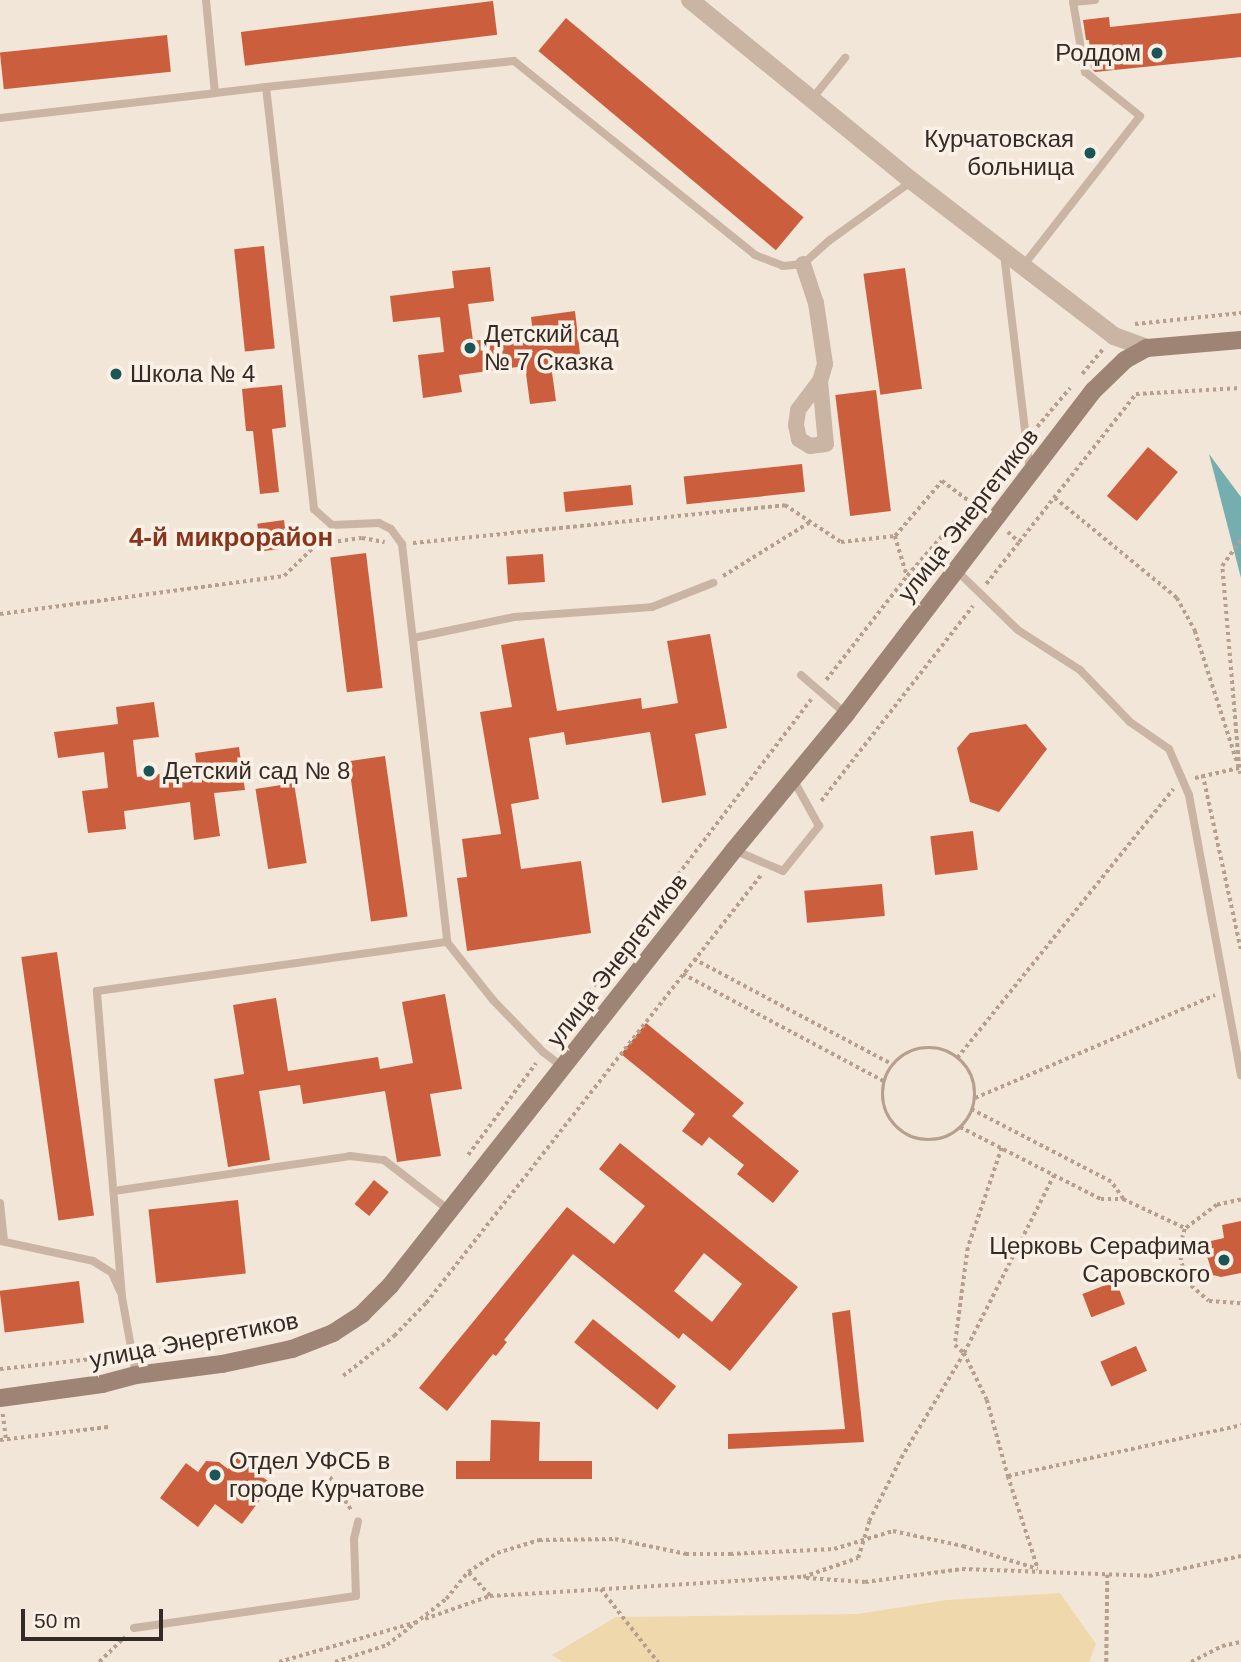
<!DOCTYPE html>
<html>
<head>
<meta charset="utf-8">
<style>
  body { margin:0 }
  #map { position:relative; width:1241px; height:1662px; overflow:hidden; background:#f2e6d8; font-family:Arial,sans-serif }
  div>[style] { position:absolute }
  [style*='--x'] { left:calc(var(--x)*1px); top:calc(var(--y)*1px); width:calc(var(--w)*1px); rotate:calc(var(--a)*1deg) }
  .sand>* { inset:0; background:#f0d8ad }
  .water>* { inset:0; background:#76aeb0 }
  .building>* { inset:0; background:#cb5f3d; transform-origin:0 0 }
  .path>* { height:3.5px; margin-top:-1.75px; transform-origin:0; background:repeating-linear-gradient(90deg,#b69f8e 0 3.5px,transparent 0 7px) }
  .path>.ring { margin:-1.75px; padding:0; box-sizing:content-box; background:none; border:3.5px solid #b69f8e; border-radius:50% }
  .service>* { height:8px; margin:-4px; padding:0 4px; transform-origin:4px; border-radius:4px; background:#cab5a4 }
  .minor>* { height:16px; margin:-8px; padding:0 8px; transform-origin:8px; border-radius:8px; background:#cab5a4 }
  .tertiary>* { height:18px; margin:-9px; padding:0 9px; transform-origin:9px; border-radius:9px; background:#cab5a4 }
  .secondary>* { height:18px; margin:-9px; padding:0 9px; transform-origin:9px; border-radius:9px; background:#9e8475 }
  .dots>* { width:19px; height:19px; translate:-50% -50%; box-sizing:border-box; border:4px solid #faf0e5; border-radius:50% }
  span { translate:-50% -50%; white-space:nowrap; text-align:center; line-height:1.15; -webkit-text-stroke:7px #faf0e5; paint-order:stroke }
  .poi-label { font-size:24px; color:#352b26 }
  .right { translate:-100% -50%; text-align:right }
  .left { translate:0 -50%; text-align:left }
  .street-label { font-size:24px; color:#352b26 }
  .neighbourhood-label { font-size:26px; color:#87351c; font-weight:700 }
  .scale { position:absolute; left:21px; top:1609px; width:142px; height:32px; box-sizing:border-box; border:4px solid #352b26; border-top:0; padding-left:9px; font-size:21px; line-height:24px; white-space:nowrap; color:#352b26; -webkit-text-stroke:5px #faf0e5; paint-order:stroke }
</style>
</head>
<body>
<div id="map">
  <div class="sand">
    <i style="clip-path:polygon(1060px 1593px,1096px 1644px,1089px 1662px,563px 1662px,552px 1655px,616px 1617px,857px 1614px,947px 1600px)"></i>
  </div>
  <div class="water">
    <i style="clip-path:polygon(1209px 454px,1241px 497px,1241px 578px)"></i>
  </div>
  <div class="building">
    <i style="left:493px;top:1px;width:34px;height:254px;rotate:83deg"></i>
    <i style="clip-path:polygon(1241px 13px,1241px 57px,1095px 72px,1091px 68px,1089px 40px,1086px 40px,1083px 20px,1109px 17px,1110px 27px)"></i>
    <i style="left:566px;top:18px;width:310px;height:43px;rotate:40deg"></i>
    <i style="left:167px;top:35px;width:37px;height:168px;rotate:84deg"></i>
    <i style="left:264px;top:246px;width:103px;height:30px;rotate:84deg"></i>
    <i style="clip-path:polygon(490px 267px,494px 301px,468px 304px,473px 341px,533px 333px,531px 317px,575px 311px,580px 354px,550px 358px,556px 401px,530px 404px,525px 366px,459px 375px,462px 392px,423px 398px,418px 355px,444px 352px,440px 317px,393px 322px,390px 296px,454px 288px,452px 271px)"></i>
    <i style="left:905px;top:268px;width:122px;height:42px;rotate:82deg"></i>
    <i style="clip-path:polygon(282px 385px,286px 427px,272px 429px,279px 492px,260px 494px,253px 431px,246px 431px,242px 389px)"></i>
    <i style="left:876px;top:390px;width:122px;height:41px;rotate:83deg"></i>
    <i style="left:1148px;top:447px;width:39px;height:64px;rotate:40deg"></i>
    <i style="left:802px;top:464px;width:28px;height:119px;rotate:84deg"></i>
    <i style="left:631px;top:485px;width:20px;height:68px;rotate:84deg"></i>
    <i style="left:284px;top:520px;width:28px;height:27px;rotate:82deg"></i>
    <i style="left:366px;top:553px;width:136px;height:36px;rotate:83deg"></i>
    <i style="left:543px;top:554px;width:28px;height:37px;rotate:86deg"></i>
    <i style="clip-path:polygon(710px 634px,727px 728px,695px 734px,706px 795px,662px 803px,650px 732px,566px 745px,564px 732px,529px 738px,539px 799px,511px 804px,521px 869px,581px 861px,591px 933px,467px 951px,457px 878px,467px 877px,462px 839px,501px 834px,480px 712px,512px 707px,501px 645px,544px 638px,557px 711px,641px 698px,642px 709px,678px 703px,667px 641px)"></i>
    <i style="clip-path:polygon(154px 702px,159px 737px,133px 740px,137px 777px,197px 769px,195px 753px,239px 747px,245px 790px,214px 793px,220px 836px,194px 840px,190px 802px,124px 811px,126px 829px,88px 833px,82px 791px,108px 788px,104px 752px,58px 758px,54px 732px,118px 724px,116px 707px)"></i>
    <i style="clip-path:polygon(1026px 724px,1047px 749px,999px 812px,970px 802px,957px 748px,970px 733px)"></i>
    <i style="left:385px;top:756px;width:162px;height:37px;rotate:82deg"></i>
    <i style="left:294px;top:783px;width:81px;height:39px;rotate:81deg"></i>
    <i style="left:973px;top:831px;width:39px;height:43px;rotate:83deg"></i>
    <i style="left:882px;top:884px;width:32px;height:78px;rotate:85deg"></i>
    <i style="left:57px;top:952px;width:266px;height:36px;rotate:82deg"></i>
    <i style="clip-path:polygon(445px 994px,462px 1089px,430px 1094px,441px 1156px,397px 1162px,385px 1091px,303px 1104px,300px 1085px,259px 1091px,270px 1160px,228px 1167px,214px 1079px,244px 1074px,233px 1005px,276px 998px,288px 1071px,378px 1057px,380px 1069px,413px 1063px,402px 1002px)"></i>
    <i style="clip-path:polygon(646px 1023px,744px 1103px,732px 1116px,799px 1171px,773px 1203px,737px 1174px,744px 1165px,709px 1137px,702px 1146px,682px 1131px,695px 1114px,621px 1054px)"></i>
    <i style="clip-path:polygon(evenodd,620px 1143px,798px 1287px,730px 1371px,683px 1333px,679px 1339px,573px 1254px,504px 1340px,507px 1342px,496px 1356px,493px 1354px,447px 1411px,419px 1388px,567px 1207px,614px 1244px,645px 1206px,599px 1169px,620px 1143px,704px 1253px,742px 1284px,712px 1322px,674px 1291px,704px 1253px)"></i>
    <i style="left:374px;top:1180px;width:19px;height:31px;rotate:39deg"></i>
    <i style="left:238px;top:1200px;width:74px;height:90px;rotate:84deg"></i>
    <i style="clip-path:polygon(1241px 1221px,1241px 1273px,1221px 1277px,1213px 1275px,1206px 1253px,1207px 1245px,1211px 1241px,1224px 1238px,1222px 1225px)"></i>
    <i style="left:79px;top:1281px;width:42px;height:80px;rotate:83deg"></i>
    <i style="left:1116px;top:1281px;width:25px;height:36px;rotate:69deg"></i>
    <i style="clip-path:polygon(850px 1310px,864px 1442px,728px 1449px,728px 1434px,845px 1429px,832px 1313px)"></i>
    <i style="left:593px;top:1319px;width:107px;height:30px;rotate:39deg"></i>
    <i style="left:1136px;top:1346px;width:27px;height:39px;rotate:66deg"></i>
    <i style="clip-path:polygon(491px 1420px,540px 1422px,539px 1461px,592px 1461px,592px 1479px,456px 1479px,456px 1461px,490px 1461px)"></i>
    <i style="clip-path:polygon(237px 1458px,272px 1484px,242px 1524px,215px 1504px,198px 1527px,160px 1498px,186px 1463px,198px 1472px,206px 1461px,219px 1462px,228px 1469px)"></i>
  </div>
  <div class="path">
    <i style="--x:1135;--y:324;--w:107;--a:-5.9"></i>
    <i style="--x:1082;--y:374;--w:34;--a:-50"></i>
    <i style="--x:1037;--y:427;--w:51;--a:-49.8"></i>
    <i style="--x:1055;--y:498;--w:158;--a:39.3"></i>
    <i style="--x:1177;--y:598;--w:38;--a:61"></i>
    <i style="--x:1195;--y:631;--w:150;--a:72.2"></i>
    <i style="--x:1008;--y:532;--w:15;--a:42"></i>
    <i style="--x:1019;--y:542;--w:189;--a:-51.7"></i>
    <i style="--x:1136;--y:394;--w:105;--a:-3.3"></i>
    <i style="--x:895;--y:536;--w:42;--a:73.3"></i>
    <i style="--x:413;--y:543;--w:374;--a:-5.8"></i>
    <i style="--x:785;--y:505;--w:67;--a:33.5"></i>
    <i style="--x:841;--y:542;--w:54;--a:-6.3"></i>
    <i style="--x:895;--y:536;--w:72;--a:-49.5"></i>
    <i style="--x:942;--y:481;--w:47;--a:36.4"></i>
    <i style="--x:723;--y:576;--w:102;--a:-31.8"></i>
    <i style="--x:986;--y:584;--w:53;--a:-51.8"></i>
    <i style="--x:0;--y:614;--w:287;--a:-7.6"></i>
    <i style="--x:284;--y:576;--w:46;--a:-44.1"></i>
    <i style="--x:317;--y:544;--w:45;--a:-7.6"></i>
    <i style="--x:362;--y:538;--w:23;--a:10"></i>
    <i style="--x:826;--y:680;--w:132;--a:-52.1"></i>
    <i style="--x:907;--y:576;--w:165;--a:-48.7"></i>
    <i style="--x:1203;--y:775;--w:179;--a:77.7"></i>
    <i style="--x:1195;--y:778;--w:45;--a:-12.8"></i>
    <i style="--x:1239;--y:768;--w:203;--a:-94.8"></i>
    <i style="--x:1222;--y:566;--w:32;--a:-54"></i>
    <i style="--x:821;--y:801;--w:247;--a:-52.1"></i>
    <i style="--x:694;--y:959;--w:225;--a:28"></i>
    <i style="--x:683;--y:974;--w:229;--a:28.1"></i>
    <i style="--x:551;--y:1042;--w:430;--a:-52.8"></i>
    <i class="ring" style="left:883px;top:1048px;width:88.5px;height:88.5px"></i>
    <i style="--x:957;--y:1058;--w:345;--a:-51.2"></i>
    <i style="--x:975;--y:1098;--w:261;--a:-23.2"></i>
    <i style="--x:960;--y:1127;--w:158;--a:27.1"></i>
    <i style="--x:1101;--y:1199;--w:22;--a:0"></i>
    <i style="--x:1123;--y:1199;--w:21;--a:-125"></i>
    <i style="--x:1111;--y:1182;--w:157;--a:-152.6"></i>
    <i style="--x:1002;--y:1148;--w:106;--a:108.8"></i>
    <i style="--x:968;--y:1248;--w:98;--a:97.6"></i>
    <i style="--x:955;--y:1345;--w:12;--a:42"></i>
    <i style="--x:964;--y:1353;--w:52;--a:63.9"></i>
    <i style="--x:987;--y:1400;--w:79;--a:74.6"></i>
    <i style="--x:1008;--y:1476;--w:239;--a:-12.3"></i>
    <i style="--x:468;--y:1155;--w:114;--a:-53.5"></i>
    <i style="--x:1123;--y:1199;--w:68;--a:25.1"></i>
    <i style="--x:1241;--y:1200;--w:25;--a:168"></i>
    <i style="--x:1217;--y:1205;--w:40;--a:143"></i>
    <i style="--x:1185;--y:1229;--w:22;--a:106"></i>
    <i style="--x:1179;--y:1250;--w:32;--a:77"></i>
    <i style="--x:1186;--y:1281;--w:30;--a:41"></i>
    <i style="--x:1209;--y:1301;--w:32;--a:4"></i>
    <i style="--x:145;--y:1352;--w:114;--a:-8.1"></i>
    <i style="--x:0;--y:1369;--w:121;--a:-6.2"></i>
    <i style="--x:343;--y:1376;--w:65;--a:-38.1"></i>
    <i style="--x:394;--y:1336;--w:46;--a:-45.9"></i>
    <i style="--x:426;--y:1303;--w:544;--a:-51.95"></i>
    <i style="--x:3;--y:1414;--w:26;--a:83"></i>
    <i style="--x:0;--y:1440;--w:109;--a:-6.9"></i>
    <i style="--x:1008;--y:1476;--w:98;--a:72.1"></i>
    <i style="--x:330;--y:1477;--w:40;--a:57.1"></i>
    <i style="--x:806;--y:1578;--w:59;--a:3.9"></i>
    <i style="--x:865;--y:1582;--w:98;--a:-7.6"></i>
    <i style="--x:962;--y:1569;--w:187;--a:2.1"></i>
    <i style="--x:1149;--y:1576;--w:94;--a:-12.3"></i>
    <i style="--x:601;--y:1589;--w:93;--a:52"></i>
    <i style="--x:490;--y:1596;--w:314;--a:-3.5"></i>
    <i style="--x:803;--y:1577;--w:58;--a:-19.1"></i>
    <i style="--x:858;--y:1558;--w:39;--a:-73"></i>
    <i style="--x:869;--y:1521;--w:71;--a:-63.1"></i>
    <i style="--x:901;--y:1458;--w:122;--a:-59"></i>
    <i style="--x:964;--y:1353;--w:199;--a:-63.2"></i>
    <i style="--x:425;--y:1619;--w:69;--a:-19.5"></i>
    <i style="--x:490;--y:1596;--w:33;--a:-133"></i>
    <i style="--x:99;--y:1662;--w:36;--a:-44"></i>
    <i style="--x:279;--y:1662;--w:144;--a:-16.2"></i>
    <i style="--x:335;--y:1662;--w:55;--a:-18.1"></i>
    <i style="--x:387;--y:1645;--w:75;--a:-37.9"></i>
    <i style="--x:446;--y:1599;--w:35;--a:-51"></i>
    <i style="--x:468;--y:1572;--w:35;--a:-33"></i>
    <i style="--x:497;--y:1553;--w:44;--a:-17.2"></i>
    <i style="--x:539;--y:1540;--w:76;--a:-0.8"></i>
    <i style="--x:615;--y:1539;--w:73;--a:11.9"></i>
    <i style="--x:686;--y:1554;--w:44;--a:0"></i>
    <i style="--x:730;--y:1554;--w:104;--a:-2.8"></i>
    <i style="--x:834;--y:1549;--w:62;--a:-17"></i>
    <i style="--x:893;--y:1531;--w:72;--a:12.1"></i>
    <i style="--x:963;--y:1546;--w:78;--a:17"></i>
    <i style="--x:1106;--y:1662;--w:87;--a:-89.3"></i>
    <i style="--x:1191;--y:1662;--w:35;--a:-27"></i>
    <i style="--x:1222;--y:1646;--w:19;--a:-12"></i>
  </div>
  <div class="service">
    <i style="--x:206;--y:0;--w:93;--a:84.5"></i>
    <i style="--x:215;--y:93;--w:51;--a:-6.7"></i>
    <i style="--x:266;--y:87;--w:425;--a:83.5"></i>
    <i style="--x:314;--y:509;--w:24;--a:42"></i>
    <i style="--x:332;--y:525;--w:47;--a:-2.4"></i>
    <i style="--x:379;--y:523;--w:13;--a:27"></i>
    <i style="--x:391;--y:529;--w:19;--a:54"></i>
    <i style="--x:402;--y:544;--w:401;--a:83.5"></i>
    <i style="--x:447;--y:942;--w:74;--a:51.6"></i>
    <i style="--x:493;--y:1000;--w:72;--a:46.1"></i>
    <i style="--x:543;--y:1052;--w:26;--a:37"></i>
    <i style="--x:266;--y:87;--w:249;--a:-6"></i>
    <i style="--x:514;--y:61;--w:309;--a:38.8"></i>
    <i style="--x:755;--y:255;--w:30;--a:21"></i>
    <i style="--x:783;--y:266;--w:20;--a:-6"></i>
    <i style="--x:803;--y:264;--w:36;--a:-42"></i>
    <i style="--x:830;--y:240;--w:101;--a:-35.7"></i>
    <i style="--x:812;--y:99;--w:53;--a:-51.2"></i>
    <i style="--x:0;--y:118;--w:216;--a:-6.6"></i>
    <i style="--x:1004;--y:254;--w:219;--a:83.2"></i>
    <i style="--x:1023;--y:266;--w:190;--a:-52"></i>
    <i style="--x:1140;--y:116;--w:70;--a:-141.3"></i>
    <i style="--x:1085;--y:72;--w:71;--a:-99.7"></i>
    <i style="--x:1073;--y:2;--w:22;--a:-5"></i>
    <i style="--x:956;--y:570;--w:86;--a:44.1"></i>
    <i style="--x:1018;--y:630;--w:74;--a:32.8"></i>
    <i style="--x:1080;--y:670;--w:72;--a:46.1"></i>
    <i style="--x:1130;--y:722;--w:47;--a:34.7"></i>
    <i style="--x:1169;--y:749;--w:50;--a:66.5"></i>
    <i style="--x:1189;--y:795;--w:285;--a:79.5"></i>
    <i style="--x:413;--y:638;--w:103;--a:-11.7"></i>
    <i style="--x:514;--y:617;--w:138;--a:-4.1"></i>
    <i style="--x:652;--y:607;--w:66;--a:-21.5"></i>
    <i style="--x:801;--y:675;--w:60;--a:40.9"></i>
    <i style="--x:734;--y:850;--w:53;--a:23.2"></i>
    <i style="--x:783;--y:871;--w:58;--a:-51.3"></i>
    <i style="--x:819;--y:826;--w:54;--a:-119"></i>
    <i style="--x:114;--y:1191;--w:239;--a:-8.4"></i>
    <i style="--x:350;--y:1156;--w:34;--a:7"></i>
    <i style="--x:384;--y:1160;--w:83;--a:37.7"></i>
    <i style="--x:0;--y:1203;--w:38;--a:84"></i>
    <i style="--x:0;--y:1241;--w:95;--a:12.1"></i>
    <i style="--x:93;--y:1261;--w:22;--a:32"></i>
    <i style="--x:112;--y:1273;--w:20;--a:66"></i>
    <i style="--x:136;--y:1375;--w:79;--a:-100.2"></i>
    <i style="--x:122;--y:1297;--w:307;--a:-94.7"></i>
    <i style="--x:97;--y:991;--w:353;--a:-8"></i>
    <i style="--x:134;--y:1628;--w:224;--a:-8.2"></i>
    <i style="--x:356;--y:1596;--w:57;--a:-92"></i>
    <i style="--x:354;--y:1539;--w:18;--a:-77"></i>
  </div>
  <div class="minor">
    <i style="--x:803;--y:264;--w:41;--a:71.6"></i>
    <i style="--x:816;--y:303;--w:62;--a:81.6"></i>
    <i style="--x:825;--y:364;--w:18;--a:106"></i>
    <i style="--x:820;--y:381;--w:63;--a:84.6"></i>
    <i style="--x:826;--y:444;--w:16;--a:173"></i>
    <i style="--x:810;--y:446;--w:13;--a:-148"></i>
    <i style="--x:799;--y:439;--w:14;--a:-102"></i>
    <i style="--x:796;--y:425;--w:15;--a:-82"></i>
    <i style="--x:798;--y:410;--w:36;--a:-53"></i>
  </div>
  <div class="tertiary">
    <i style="--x:690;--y:0;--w:286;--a:39.2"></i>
    <i style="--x:912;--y:181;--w:255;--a:37.5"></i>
    <i style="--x:1114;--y:336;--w:35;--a:20"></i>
  </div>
  <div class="secondary">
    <i style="--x:0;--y:1398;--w:103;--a:-7.8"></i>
    <i style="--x:102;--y:1384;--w:35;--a:-15"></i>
    <i style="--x:136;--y:1375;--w:87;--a:-7.3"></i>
    <i style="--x:222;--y:1364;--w:72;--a:-12.1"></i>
    <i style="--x:292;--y:1349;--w:44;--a:-21.3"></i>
    <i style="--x:333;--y:1333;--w:35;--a:-33"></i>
    <i style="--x:362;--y:1314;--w:40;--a:-45"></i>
    <i style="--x:390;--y:1286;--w:555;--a:-51.73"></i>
    <i style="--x:734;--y:850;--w:176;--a:-50.5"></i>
    <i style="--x:846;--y:714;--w:407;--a:-52.6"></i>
    <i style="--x:1093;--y:391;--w:45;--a:-44.1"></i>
    <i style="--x:1125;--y:360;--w:25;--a:-29"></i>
    <i style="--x:1147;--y:348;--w:94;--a:-4.9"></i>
  </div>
  <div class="dots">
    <i style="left:1157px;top:53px;background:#1a5558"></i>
    <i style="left:1090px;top:153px;background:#1a5558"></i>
    <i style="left:470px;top:348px;background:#1a5558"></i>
    <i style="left:116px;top:374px;background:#1a5558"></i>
    <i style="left:149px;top:771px;background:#1a5558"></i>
    <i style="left:1224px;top:1260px;background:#1a5558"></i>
    <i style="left:215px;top:1475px;background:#1a5558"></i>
  </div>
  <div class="poi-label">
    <span class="right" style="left:1141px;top:53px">Роддом</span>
    <span class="right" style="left:1074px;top:153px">Курчатовская<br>больница</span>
    <span class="left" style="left:484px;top:348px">Детский сад<br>№ 7 Сказка</span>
    <span class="left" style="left:130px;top:374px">Школа № 4</span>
    <span class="left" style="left:163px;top:771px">Детский сад № 8</span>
    <span class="right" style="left:1210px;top:1260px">Церковь Серафима<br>Саровского</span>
    <span class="left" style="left:229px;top:1475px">Отдел УФСБ в<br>городе Курчатове</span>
  </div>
  <div class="street-label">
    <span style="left:968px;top:515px;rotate:-52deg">улица Энергетиков</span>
    <span style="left:617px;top:960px;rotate:-52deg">улица Энергетиков</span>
    <span style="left:194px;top:1340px;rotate:-11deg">улица Энергетиков</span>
  </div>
  <div class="neighbourhood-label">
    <span style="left:231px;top:538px">4-й микрорайон</span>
  </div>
  <div class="scale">50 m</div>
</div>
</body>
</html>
